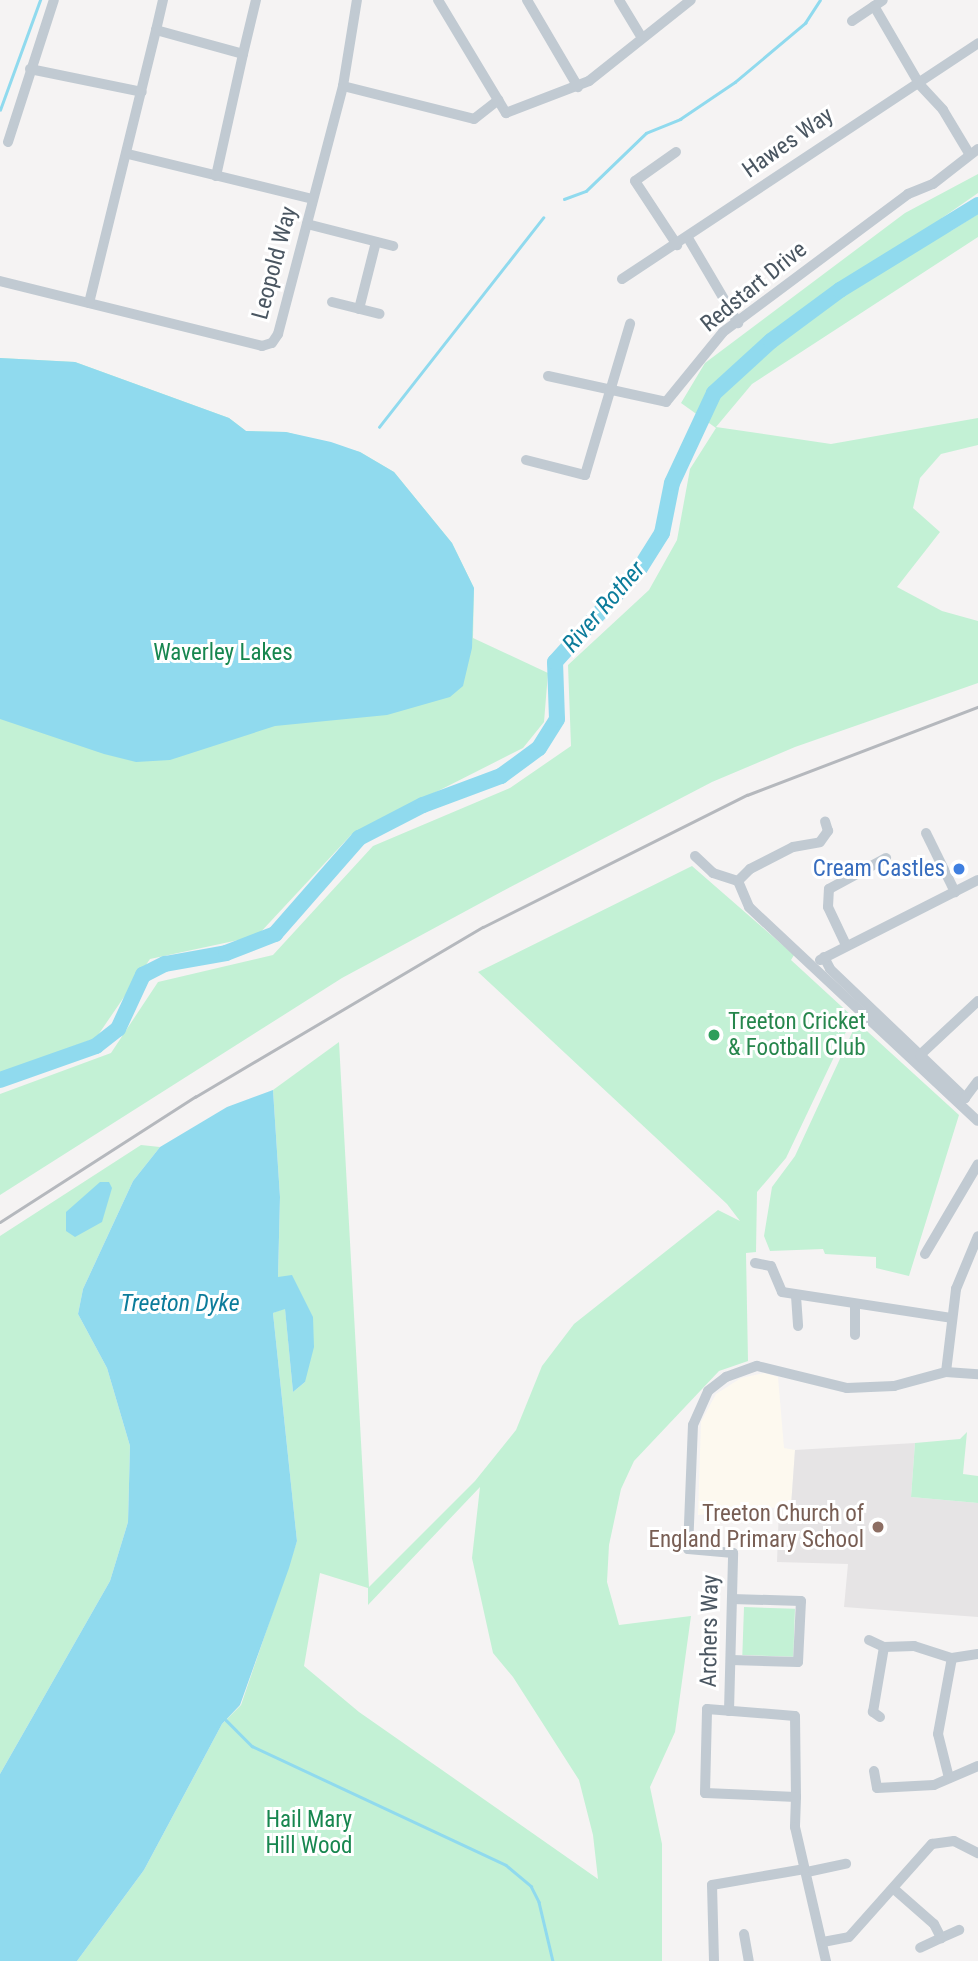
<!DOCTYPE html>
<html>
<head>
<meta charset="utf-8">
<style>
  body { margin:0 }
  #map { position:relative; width:978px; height:1961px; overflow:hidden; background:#f5f3f3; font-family:"Roboto Condensed",sans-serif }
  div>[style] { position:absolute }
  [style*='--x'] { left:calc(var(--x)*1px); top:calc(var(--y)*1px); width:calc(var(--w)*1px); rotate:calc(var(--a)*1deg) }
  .commercial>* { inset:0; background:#fdf9ef }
  .education>* { inset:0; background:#e6e4e5 }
  .green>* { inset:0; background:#c3f1d5; transform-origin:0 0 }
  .water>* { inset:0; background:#90daee }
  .stream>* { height:2.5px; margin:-1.25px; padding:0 1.25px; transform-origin:1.25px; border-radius:1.25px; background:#90daee }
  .river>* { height:16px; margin:-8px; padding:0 8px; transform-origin:8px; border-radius:8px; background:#90daee }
  .street>* { height:10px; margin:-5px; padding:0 5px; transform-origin:5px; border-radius:5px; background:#c1cad2 }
  .rail>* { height:2.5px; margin:-1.25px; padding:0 1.25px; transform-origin:1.25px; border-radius:1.25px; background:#b5b8bd }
  .dots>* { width:19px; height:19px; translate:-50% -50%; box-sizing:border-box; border:4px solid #fff; border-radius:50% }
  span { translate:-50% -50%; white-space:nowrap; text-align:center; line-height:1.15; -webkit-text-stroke:6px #fff; paint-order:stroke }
  .street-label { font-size:23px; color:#4a5661 }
  .park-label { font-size:23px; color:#17864f }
  .shop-label { font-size:23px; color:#366cbe }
  .right { translate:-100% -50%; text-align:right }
  .leisure-label { font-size:23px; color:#27864d }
  .left { translate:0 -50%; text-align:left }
  .education-label { font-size:23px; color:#785e54 }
  .water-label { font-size:24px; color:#0c7c9b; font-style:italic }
</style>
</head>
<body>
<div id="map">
  <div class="commercial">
    <i style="clip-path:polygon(764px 1373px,778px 1377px,784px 1448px,795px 1450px,791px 1506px,698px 1515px,701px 1422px,716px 1394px,741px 1378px)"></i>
  </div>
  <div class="education">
    <i style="clip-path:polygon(915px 1443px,911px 1497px,978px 1503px,978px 1617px,844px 1607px,848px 1564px,777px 1562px,779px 1507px,791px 1506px,795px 1450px)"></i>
  </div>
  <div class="green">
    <i style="clip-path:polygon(978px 174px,978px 193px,942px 218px,951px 231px,978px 214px,978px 237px,752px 384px,716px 427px,831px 444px,978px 418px,978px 445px,941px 454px,920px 478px,913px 508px,940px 532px,897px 587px,942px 611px,978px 621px,978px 683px,795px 747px,712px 782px,501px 892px,342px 978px,0 1195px,0 1094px,111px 1053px,158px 982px,273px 955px,373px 846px,510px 788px,571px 746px,568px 665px,649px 590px,677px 540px,690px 469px,716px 428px,681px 403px,705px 363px,905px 213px)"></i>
    <i style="clip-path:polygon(0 358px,75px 362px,229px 418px,246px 431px,286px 432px,360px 452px,394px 472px,452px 543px,474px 588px,473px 638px,548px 673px,544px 722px,523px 748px,351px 835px,257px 936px,150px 959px,96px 1038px,0 1073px)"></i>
    <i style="clip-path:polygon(evenodd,692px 866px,794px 955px,791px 960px,853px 1017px,786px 1158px,757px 1192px,756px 1252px,746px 1253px,748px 1361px,719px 1371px,634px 1461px,621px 1489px,609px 1545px,607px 1582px,619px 1625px,691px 1616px,675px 1732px,650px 1787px,662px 1844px,662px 1961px,77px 1961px,144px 1870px,222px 1724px,241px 1705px,297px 1541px,273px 1313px,285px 1308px,293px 1392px,305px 1382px,278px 1277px,280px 1197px,273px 1090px,339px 1042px,369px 1587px,475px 1481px,516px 1430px,542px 1366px,574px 1324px,718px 1210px,740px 1221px,727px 1204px,478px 972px,692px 866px,480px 1487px,472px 1558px,493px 1653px,513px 1677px,579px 1780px,593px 1835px,598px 1879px,359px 1712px,304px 1666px,320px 1573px,368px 1588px,368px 1605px,480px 1487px)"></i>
    <i style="clip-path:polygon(857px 1022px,959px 1115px,909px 1276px,876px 1268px,876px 1257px,825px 1254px,823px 1249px,770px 1251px,764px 1236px,772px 1187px,795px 1156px)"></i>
    <i style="clip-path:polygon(141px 1145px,160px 1147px,133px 1181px,83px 1289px,78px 1314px,107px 1368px,130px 1446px,128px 1522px,110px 1581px,0 1774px,0 1236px)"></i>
    <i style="clip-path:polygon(967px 1432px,963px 1474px,978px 1476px,978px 1503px,911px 1497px,915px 1443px,960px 1439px)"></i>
    <i style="left:744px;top:1607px;width:51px;height:48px;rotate:2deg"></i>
  </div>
  <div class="water">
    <i style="clip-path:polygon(0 358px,75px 362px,229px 418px,246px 431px,286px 432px,331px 442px,360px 452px,394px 472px,452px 543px,474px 588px,472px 648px,463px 686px,450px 697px,387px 715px,275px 726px,170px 760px,136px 762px,104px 754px,0 719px)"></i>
    <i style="clip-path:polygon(273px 1090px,280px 1197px,278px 1277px,292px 1275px,313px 1317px,314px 1347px,305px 1382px,293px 1392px,285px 1309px,273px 1313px,297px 1541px,289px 1568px,240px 1705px,222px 1724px,144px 1870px,77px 1961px,0 1961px,0 1774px,110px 1581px,128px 1522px,130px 1446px,107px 1368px,78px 1314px,83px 1289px,133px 1181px,160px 1147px,227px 1107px)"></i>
    <i style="clip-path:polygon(100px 1182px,109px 1182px,112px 1188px,102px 1222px,75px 1237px,66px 1231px,66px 1212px)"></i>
  </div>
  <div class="stream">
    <i style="--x:0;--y:110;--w:117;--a:-70"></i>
    <i style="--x:564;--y:199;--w:23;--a:-20"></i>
    <i style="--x:586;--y:191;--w:83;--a:-44"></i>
    <i style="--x:646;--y:133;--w:37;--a:-22"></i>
    <i style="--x:680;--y:119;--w:66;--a:-33.9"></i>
    <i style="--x:735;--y:82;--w:92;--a:-40.1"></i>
    <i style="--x:805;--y:23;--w:27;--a:-57"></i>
    <i style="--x:379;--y:427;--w:266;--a:-51.9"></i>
    <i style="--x:226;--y:1720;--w:37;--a:45"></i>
    <i style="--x:252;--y:1746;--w:280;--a:25.1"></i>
    <i style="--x:506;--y:1865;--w:33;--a:40"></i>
    <i style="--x:531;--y:1886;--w:18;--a:63"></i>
    <i style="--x:539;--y:1902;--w:61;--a:76.7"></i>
  </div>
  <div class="river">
    <i style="--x:0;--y:1080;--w:102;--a:-19.5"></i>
    <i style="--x:96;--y:1046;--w:28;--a:-38"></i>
    <i style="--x:118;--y:1029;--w:60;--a:-65.2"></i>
    <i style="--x:143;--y:975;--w:25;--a:-27"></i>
    <i style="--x:165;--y:964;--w:62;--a:-10.2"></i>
    <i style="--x:226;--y:953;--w:53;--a:-21.2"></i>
    <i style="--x:275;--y:934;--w:128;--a:-48.8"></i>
    <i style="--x:359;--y:838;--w:72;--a:-27.3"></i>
    <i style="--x:423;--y:805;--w:83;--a:-20.4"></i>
    <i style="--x:501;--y:776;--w:47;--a:-36.4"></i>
    <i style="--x:539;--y:748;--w:34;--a:-58"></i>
    <i style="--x:557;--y:719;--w:57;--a:-92"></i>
    <i style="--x:555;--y:662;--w:127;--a:-47.9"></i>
    <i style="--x:640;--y:568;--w:41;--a:-57.8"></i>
    <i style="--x:662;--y:533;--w:51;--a:-78.7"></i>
    <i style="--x:672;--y:483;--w:99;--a:-65"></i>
    <i style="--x:714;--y:393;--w:77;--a:-42.4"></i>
    <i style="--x:771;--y:341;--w:86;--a:-36.5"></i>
    <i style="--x:840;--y:290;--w:162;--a:-31.6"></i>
  </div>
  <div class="street">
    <i style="--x:163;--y:0;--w:31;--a:103"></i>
    <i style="--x:156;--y:30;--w:90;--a:15.4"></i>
    <i style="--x:243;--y:54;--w:56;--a:-76.5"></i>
    <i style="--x:438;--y:0;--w:132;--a:59"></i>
    <i style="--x:506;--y:113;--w:89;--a:-21.1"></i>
    <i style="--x:589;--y:81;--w:130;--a:-38.5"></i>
    <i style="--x:527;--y:0;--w:101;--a:59.6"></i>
    <i style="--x:619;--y:0;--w:44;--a:58.8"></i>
    <i style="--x:874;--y:6;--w:91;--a:59.8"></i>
    <i style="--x:920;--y:85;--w:34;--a:47"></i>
    <i style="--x:943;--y:110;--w:52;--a:59"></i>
    <i style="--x:852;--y:21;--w:37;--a:-34"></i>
    <i style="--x:30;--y:69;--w:114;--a:11.6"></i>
    <i style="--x:343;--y:86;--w:135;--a:14.1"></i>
    <i style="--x:474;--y:119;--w:31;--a:-38"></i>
    <i style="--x:8;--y:142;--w:149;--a:-72.1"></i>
    <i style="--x:676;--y:152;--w:50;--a:144.7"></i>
    <i style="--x:635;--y:181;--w:77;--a:56.7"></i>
    <i style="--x:128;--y:154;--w:190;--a:13.7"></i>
    <i style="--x:216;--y:176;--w:125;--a:-77.5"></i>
    <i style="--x:307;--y:224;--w:89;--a:14.3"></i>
    <i style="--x:688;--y:238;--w:99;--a:59.5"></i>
    <i style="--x:622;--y:279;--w:427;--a:-33.5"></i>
    <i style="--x:0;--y:281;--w:270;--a:13.9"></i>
    <i style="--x:262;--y:346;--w:10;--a:-17"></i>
    <i style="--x:272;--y:343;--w:11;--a:-56"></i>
    <i style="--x:278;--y:334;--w:256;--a:-75.3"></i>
    <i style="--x:343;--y:86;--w:87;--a:-80.8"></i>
    <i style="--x:332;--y:302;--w:49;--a:14"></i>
    <i style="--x:89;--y:303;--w:281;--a:-76.2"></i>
    <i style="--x:359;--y:309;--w:69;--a:-75.8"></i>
    <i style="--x:548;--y:376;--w:121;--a:12.4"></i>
    <i style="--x:666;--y:402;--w:90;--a:-50.8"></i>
    <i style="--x:723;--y:332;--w:231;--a:-36.7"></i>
    <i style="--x:908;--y:194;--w:27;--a:-22"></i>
    <i style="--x:933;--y:184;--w:57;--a:-37.9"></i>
    <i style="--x:526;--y:460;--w:61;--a:14.3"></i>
    <i style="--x:585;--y:475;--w:158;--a:-73.4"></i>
    <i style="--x:926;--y:833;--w:66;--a:63.8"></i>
    <i style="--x:695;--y:856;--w:25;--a:43"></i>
    <i style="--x:713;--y:873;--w:26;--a:18"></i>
    <i style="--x:738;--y:881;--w:28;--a:67"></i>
    <i style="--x:749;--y:907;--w:313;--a:43.1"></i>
    <i style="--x:738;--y:881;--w:17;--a:-45"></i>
    <i style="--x:750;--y:869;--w:48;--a:-27.1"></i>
    <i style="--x:793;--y:847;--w:27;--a:-10"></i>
    <i style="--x:820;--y:842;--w:14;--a:-54"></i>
    <i style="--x:828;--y:831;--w:10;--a:-107"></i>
    <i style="--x:846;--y:945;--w:42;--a:-115.3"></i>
    <i style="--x:828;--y:907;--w:18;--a:-87"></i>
    <i style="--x:829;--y:889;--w:65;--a:-28.5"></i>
    <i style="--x:824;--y:957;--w:13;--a:63"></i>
    <i style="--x:830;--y:969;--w:187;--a:43.7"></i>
    <i style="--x:965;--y:1098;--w:21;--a:-53"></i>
    <i style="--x:820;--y:960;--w:177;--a:-26.9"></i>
    <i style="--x:920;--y:1055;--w:79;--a:-43"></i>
    <i style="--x:925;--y:1254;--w:104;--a:-59.5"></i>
    <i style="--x:755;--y:1263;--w:16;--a:11"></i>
    <i style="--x:771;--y:1266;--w:28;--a:67"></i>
    <i style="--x:782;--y:1292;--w:171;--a:8.7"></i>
    <i style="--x:796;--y:1296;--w:30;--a:86"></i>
    <i style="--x:855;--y:1335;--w:31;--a:-90"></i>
    <i style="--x:946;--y:1372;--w:84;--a:-83.1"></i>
    <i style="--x:956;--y:1289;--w:57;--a:-67.5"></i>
    <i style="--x:869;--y:1640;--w:17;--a:25"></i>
    <i style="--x:731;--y:1660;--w:67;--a:1.7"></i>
    <i style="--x:798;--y:1662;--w:61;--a:-87.2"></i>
    <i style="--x:801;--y:1601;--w:69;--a:-178.3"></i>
    <i style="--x:707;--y:1709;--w:88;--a:4.5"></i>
    <i style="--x:795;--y:1716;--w:81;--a:89.3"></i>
    <i style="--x:796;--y:1797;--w:91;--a:-177.5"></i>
    <i style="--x:705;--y:1793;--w:84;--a:-88.6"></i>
    <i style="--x:729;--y:1711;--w:158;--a:-88.5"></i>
    <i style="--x:733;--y:1553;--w:45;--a:-174.9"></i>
    <i style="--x:688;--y:1549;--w:124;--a:-87.7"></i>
    <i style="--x:693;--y:1425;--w:37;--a:-66"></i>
    <i style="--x:708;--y:1391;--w:23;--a:-38"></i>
    <i style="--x:726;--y:1377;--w:33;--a:-20"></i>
    <i style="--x:757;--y:1366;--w:93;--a:13.7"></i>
    <i style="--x:847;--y:1388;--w:47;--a:-2.4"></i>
    <i style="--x:894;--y:1386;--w:54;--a:-15.1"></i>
    <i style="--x:946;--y:1372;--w:32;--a:4"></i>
    <i style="--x:880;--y:1717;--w:9;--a:-144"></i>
    <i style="--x:873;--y:1712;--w:66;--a:-80.4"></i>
    <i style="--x:884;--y:1647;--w:30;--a:-2"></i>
    <i style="--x:914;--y:1646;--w:40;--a:18"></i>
    <i style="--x:952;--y:1658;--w:26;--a:-9"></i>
    <i style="--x:874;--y:1771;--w:17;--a:80"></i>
    <i style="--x:877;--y:1788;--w:57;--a:-3"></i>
    <i style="--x:934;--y:1785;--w:48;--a:-23.4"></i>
    <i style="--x:949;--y:1778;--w:45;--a:-104"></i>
    <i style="--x:938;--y:1734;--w:77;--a:-79.6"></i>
    <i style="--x:796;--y:1797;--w:30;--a:92"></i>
    <i style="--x:795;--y:1827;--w:138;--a:77"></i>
    <i style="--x:807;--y:1872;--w:40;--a:-12"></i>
    <i style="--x:894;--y:1889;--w:53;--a:41.2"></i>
    <i style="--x:934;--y:1924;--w:16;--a:63"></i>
    <i style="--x:941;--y:1938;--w:23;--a:155"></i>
    <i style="--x:744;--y:1934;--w:27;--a:80"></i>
    <i style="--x:941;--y:1938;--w:20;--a:-24"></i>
    <i style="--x:823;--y:1942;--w:26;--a:-11"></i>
    <i style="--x:849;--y:1937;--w:125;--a:-48.3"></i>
    <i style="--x:932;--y:1844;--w:22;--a:-8"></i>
    <i style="--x:954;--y:1841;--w:27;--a:27"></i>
    <i style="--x:714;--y:1961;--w:76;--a:-91.5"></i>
    <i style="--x:712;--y:1885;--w:94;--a:-9.8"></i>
  </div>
  <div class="rail">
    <i style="--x:0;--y:1222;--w:232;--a:-32.7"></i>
    <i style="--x:195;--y:1097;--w:334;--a:-30.6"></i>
    <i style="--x:483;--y:927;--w:295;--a:-26.6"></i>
    <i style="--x:747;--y:795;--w:247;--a:-20.9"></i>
  </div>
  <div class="dots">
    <i style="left:959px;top:869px;background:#3f7fe0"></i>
    <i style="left:714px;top:1035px;background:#2e9e5b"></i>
    <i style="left:878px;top:1527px;background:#8d6e63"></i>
  </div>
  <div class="street-label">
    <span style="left:788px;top:143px;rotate:-35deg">Hawes Way</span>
    <span style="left:275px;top:263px;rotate:-75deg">Leopold Way</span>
    <span style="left:754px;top:287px;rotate:-39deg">Redstart Drive</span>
    <span style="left:710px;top:1631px;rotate:-89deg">Archers Way</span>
  </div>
  <div class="park-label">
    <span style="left:223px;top:653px">Waverley Lakes</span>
    <span style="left:309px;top:1833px">Hail Mary<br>Hill Wood</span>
  </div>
  <div class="shop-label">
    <span class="right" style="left:945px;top:869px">Cream Castles</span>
  </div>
  <div class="leisure-label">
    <span class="left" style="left:728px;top:1035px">Treeton Cricket<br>&amp; Football Club</span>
  </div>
  <div class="education-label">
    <span class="right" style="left:864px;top:1527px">Treeton Church of<br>England Primary School</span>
  </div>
  <div class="water-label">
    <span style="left:604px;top:607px;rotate:-49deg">River Rother</span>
    <span style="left:180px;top:1304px">Treeton Dyke</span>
  </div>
</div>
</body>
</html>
